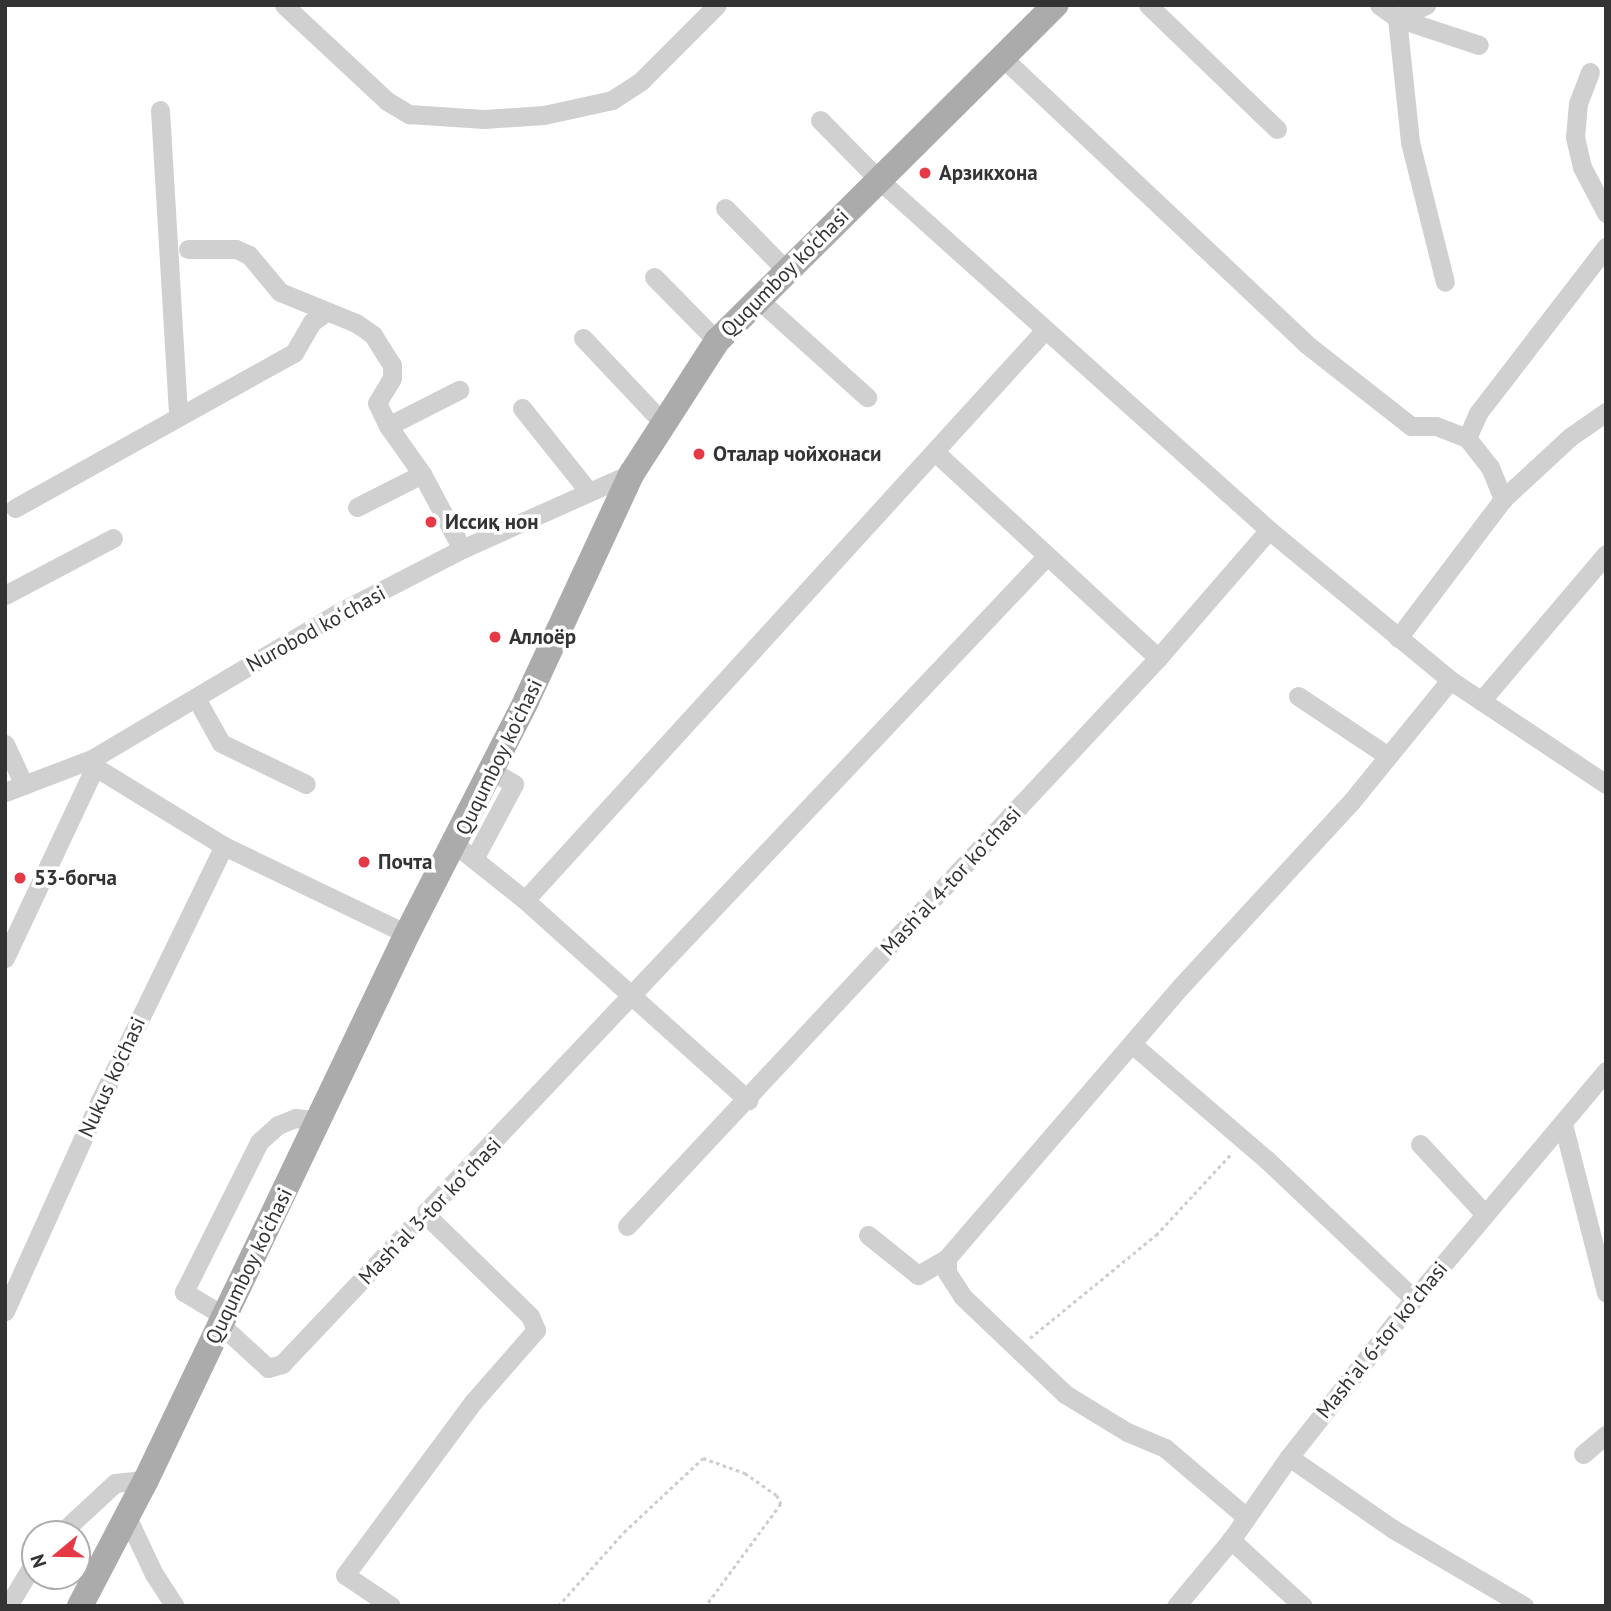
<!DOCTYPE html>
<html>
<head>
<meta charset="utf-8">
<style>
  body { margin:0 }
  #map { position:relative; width:1611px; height:1611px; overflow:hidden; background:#fff; font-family:"PT Sans",sans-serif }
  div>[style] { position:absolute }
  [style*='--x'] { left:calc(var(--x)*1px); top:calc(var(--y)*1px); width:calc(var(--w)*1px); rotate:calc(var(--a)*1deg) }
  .path>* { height:2.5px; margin-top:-1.25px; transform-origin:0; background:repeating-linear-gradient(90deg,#cdcdcd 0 3.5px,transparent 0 7px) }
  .minor>* { height:19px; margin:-9.5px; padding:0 9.5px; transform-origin:9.5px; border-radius:9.5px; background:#d0d0d0 }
  .major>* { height:26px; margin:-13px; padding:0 13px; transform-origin:13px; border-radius:13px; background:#ababab }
  .dots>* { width:19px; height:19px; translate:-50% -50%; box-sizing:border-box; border:4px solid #fff; border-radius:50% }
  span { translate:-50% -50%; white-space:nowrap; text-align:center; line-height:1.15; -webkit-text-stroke:7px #fff; paint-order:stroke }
  .poi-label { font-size:21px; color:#333; font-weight:700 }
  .left { translate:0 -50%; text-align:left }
  .street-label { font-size:21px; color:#333 }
  .frame { position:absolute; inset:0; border:7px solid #333; pointer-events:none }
  .north { position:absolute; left:21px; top:1520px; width:70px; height:70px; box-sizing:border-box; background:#fff; border:2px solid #adadad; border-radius:50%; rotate:251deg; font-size:19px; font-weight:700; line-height:28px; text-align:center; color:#333 }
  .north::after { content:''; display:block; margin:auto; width:24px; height:32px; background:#e63946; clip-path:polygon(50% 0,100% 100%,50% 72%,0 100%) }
</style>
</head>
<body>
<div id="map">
  <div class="path">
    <i style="--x:1030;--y:1338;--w:163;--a:-39.3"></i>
    <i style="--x:1156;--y:1235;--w:112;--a:-47.2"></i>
    <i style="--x:558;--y:1606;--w:99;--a:-48.3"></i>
    <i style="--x:624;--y:1532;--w:108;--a:-43.1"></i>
    <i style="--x:703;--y:1458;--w:45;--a:19.7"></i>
    <i style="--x:745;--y:1473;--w:39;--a:35"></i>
    <i style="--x:777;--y:1495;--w:10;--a:66"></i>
    <i style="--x:781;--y:1504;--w:127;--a:126.3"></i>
  </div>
  <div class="minor">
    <i style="--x:284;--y:5;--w:141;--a:43"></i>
    <i style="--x:387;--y:101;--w:26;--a:31"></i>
    <i style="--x:409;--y:114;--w:75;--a:3.8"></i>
    <i style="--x:484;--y:119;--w:60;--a:-3.8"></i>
    <i style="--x:544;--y:115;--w:70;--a:-12.4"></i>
    <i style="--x:612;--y:100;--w:35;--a:-33"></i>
    <i style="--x:641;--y:81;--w:107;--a:-45"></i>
    <i style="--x:1148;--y:5;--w:179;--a:43.9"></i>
    <i style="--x:1379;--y:5;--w:22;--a:36"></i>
    <i style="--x:1397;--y:18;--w:86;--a:18.2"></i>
    <i style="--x:1426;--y:5;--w:32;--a:156"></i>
    <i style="--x:1397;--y:18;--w:125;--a:84"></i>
    <i style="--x:1410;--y:142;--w:144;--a:76"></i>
    <i style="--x:1002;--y:57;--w:417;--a:43.3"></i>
    <i style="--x:1305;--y:343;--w:135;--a:38.1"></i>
    <i style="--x:1411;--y:426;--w:25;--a:0"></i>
    <i style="--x:1436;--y:426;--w:33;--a:21"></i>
    <i style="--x:1467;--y:438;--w:37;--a:52"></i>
    <i style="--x:1490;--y:467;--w:35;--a:68"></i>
    <i style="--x:1590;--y:72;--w:33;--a:111"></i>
    <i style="--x:1578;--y:103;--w:34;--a:95"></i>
    <i style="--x:1575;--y:137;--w:31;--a:77"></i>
    <i style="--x:1582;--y:167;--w:52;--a:62.4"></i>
    <i style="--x:160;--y:110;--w:306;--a:86.6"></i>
    <i style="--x:820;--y:120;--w:83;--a:45.5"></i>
    <i style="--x:878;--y:179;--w:525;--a:41.91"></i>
    <i style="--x:1269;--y:530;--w:235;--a:39.6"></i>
    <i style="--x:1450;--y:680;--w:187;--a:33.7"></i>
    <i style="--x:725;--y:208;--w:88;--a:45.5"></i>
    <i style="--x:188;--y:249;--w:48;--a:0"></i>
    <i style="--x:236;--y:249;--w:14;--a:25"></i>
    <i style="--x:249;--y:255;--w:48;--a:50"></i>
    <i style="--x:280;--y:292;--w:82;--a:22.2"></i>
    <i style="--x:356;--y:323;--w:21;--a:35"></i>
    <i style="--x:373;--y:335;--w:36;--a:58"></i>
    <i style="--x:392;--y:365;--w:13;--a:90"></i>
    <i style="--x:392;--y:378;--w:29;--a:121"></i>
    <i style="--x:377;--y:403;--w:25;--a:64"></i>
    <i style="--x:388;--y:426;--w:80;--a:-26.9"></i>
    <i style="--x:654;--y:277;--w:90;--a:45.5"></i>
    <i style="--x:758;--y:299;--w:147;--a:42"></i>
    <i style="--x:583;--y:338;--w:120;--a:46.7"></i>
    <i style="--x:522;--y:408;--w:107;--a:51.4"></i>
    <i style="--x:1467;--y:438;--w:27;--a:-66"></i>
    <i style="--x:1478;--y:413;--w:210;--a:-52.4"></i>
    <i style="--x:935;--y:452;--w:304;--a:42.7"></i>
    <i style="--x:422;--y:474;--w:85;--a:61.9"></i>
    <i style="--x:357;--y:507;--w:73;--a:-26.9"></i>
    <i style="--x:422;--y:474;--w:59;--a:-125.3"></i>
    <i style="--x:15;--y:508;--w:319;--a:-29.1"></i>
    <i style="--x:294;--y:353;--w:36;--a:-60"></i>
    <i style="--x:312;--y:322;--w:16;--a:-35"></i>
    <i style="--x:5;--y:595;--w:122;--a:-27.8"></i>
    <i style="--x:1398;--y:638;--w:174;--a:-52.9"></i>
    <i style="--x:1503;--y:499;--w:91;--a:-42.8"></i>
    <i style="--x:1570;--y:437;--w:44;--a:-34.8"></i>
    <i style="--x:1298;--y:696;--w:108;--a:33.7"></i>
    <i style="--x:196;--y:698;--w:51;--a:60.9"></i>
    <i style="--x:221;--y:743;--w:94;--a:25.8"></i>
    <i style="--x:1481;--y:701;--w:193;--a:-49.6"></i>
    <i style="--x:5;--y:744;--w:45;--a:65.1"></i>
    <i style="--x:92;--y:759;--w:9;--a:69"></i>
    <i style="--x:95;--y:767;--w:151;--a:31.5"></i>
    <i style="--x:224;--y:846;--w:203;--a:25.7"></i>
    <i style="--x:5;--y:792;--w:93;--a:-20.8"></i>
    <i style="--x:92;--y:759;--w:286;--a:-30.7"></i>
    <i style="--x:338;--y:613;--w:140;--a:-27.3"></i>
    <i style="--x:462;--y:549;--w:186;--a:-24.1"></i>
    <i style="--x:456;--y:845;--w:88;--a:38.6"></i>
    <i style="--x:525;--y:900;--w:300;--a:41.9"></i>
    <i style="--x:474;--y:859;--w:85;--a:-61.9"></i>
    <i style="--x:514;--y:784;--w:26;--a:-149"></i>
    <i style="--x:525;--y:900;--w:772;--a:-47.63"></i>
    <i style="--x:5;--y:958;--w:211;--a:-64.8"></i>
    <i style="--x:1132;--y:1044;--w:178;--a:40.7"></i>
    <i style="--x:1267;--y:1160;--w:202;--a:43.4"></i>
    <i style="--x:1563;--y:1124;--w:174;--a:75.7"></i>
    <i style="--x:1420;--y:1144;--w:94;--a:47.2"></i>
    <i style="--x:627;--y:1226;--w:778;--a:-46.93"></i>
    <i style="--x:1158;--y:658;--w:169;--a:-49.1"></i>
    <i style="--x:868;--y:1235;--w:64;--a:38.7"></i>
    <i style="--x:918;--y:1275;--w:34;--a:-30"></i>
    <i style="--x:5;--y:1311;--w:226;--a:-65.7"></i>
    <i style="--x:98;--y:1105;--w:288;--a:-64.1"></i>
    <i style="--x:224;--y:1316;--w:47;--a:-149"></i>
    <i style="--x:184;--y:1292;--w:168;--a:-63.4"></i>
    <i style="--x:259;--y:1142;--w:25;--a:-42"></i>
    <i style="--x:278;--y:1125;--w:18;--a:-22"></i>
    <i style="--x:295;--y:1118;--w:23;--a:7"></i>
    <i style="--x:220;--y:1324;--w:65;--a:42.5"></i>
    <i style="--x:268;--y:1368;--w:15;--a:-16"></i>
    <i style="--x:282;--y:1364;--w:1113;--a:-46.57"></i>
    <i style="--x:1583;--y:1454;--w:30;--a:-40"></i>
    <i style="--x:1289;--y:1457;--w:126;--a:34.7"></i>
    <i style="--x:1393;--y:1529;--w:152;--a:30.4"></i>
    <i style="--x:1245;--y:1516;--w:105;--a:-139.6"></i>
    <i style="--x:1165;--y:1448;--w:41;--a:-157.2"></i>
    <i style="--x:1127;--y:1432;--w:73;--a:-148.5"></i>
    <i style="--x:1065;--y:1394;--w:141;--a:-136.4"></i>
    <i style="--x:963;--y:1297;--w:30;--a:-123"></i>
    <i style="--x:947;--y:1272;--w:14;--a:-90"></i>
    <i style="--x:947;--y:1258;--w:360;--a:-49.3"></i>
    <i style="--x:1182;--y:985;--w:249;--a:-47.3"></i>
    <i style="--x:1351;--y:802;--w:157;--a:-50.9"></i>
    <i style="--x:127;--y:1517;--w:63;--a:64.7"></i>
    <i style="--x:154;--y:1574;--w:38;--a:57"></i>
    <i style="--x:60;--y:1534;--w:75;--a:-42.8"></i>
    <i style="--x:115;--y:1483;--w:31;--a:-6"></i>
    <i style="--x:8;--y:1606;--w:52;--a:-59"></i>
    <i style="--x:391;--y:1606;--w:55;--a:-146"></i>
    <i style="--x:345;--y:1575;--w:215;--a:-53.5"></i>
    <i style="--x:473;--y:1402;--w:96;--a:-48.8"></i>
    <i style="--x:536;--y:1330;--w:15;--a:-113"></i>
    <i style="--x:530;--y:1316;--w:144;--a:-135.8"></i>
    <i style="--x:1176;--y:1606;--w:86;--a:-50.2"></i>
    <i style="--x:1303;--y:1606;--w:98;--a:-137.5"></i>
    <i style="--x:1231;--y:1540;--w:101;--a:-55.1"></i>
    <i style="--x:1289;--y:1457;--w:201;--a:-51.7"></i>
    <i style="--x:1414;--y:1299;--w:298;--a:-49.9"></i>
  </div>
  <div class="major">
    <i style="--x:80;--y:1606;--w:142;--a:-62.4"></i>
    <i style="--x:146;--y:1480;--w:605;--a:-64.45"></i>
    <i style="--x:407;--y:934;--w:262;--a:-62.9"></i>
    <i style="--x:526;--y:701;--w:251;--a:-65.1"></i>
    <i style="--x:632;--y:473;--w:157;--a:-57.2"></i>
    <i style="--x:717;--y:341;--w:477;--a:-44.8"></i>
  </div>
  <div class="dots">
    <i style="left:925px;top:173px;background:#e63946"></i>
    <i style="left:699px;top:454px;background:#e63946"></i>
    <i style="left:431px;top:522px;background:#e63946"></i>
    <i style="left:495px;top:637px;background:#e63946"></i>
    <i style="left:364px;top:862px;background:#e63946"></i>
    <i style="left:20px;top:878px;background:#e63946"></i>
  </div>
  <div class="poi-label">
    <span class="left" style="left:939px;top:173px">Арзикхона</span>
    <span class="left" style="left:713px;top:454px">Оталар чойхонаси</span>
    <span class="left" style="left:445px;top:522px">Иссиқ нон</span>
    <span class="left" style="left:509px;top:637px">Аллоёр</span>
    <span class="left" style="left:378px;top:862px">Почта</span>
    <span class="left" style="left:34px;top:878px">53-богча</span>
  </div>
  <div class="street-label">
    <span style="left:785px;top:273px;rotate:-45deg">Ququmboy ko'chasi</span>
    <span style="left:316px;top:629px;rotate:-29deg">Nurobod koʻchasi</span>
    <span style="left:499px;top:757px;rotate:-64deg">Ququmboy ko'chasi</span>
    <span style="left:951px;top:881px;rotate:-47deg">Mashʼal 4-tor koʼchasi</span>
    <span style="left:112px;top:1077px;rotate:-65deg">Nukus ko'chasi</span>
    <span style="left:430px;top:1211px;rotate:-46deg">Mashʼal 3-tor koʼchasi</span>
    <span style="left:249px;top:1266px;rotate:-64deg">Ququmboy ko'chasi</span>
    <span style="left:1382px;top:1340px;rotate:-51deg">Mashʼal 6-tor koʼchasi</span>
  </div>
  <div class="frame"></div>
  <div class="north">N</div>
</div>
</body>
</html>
